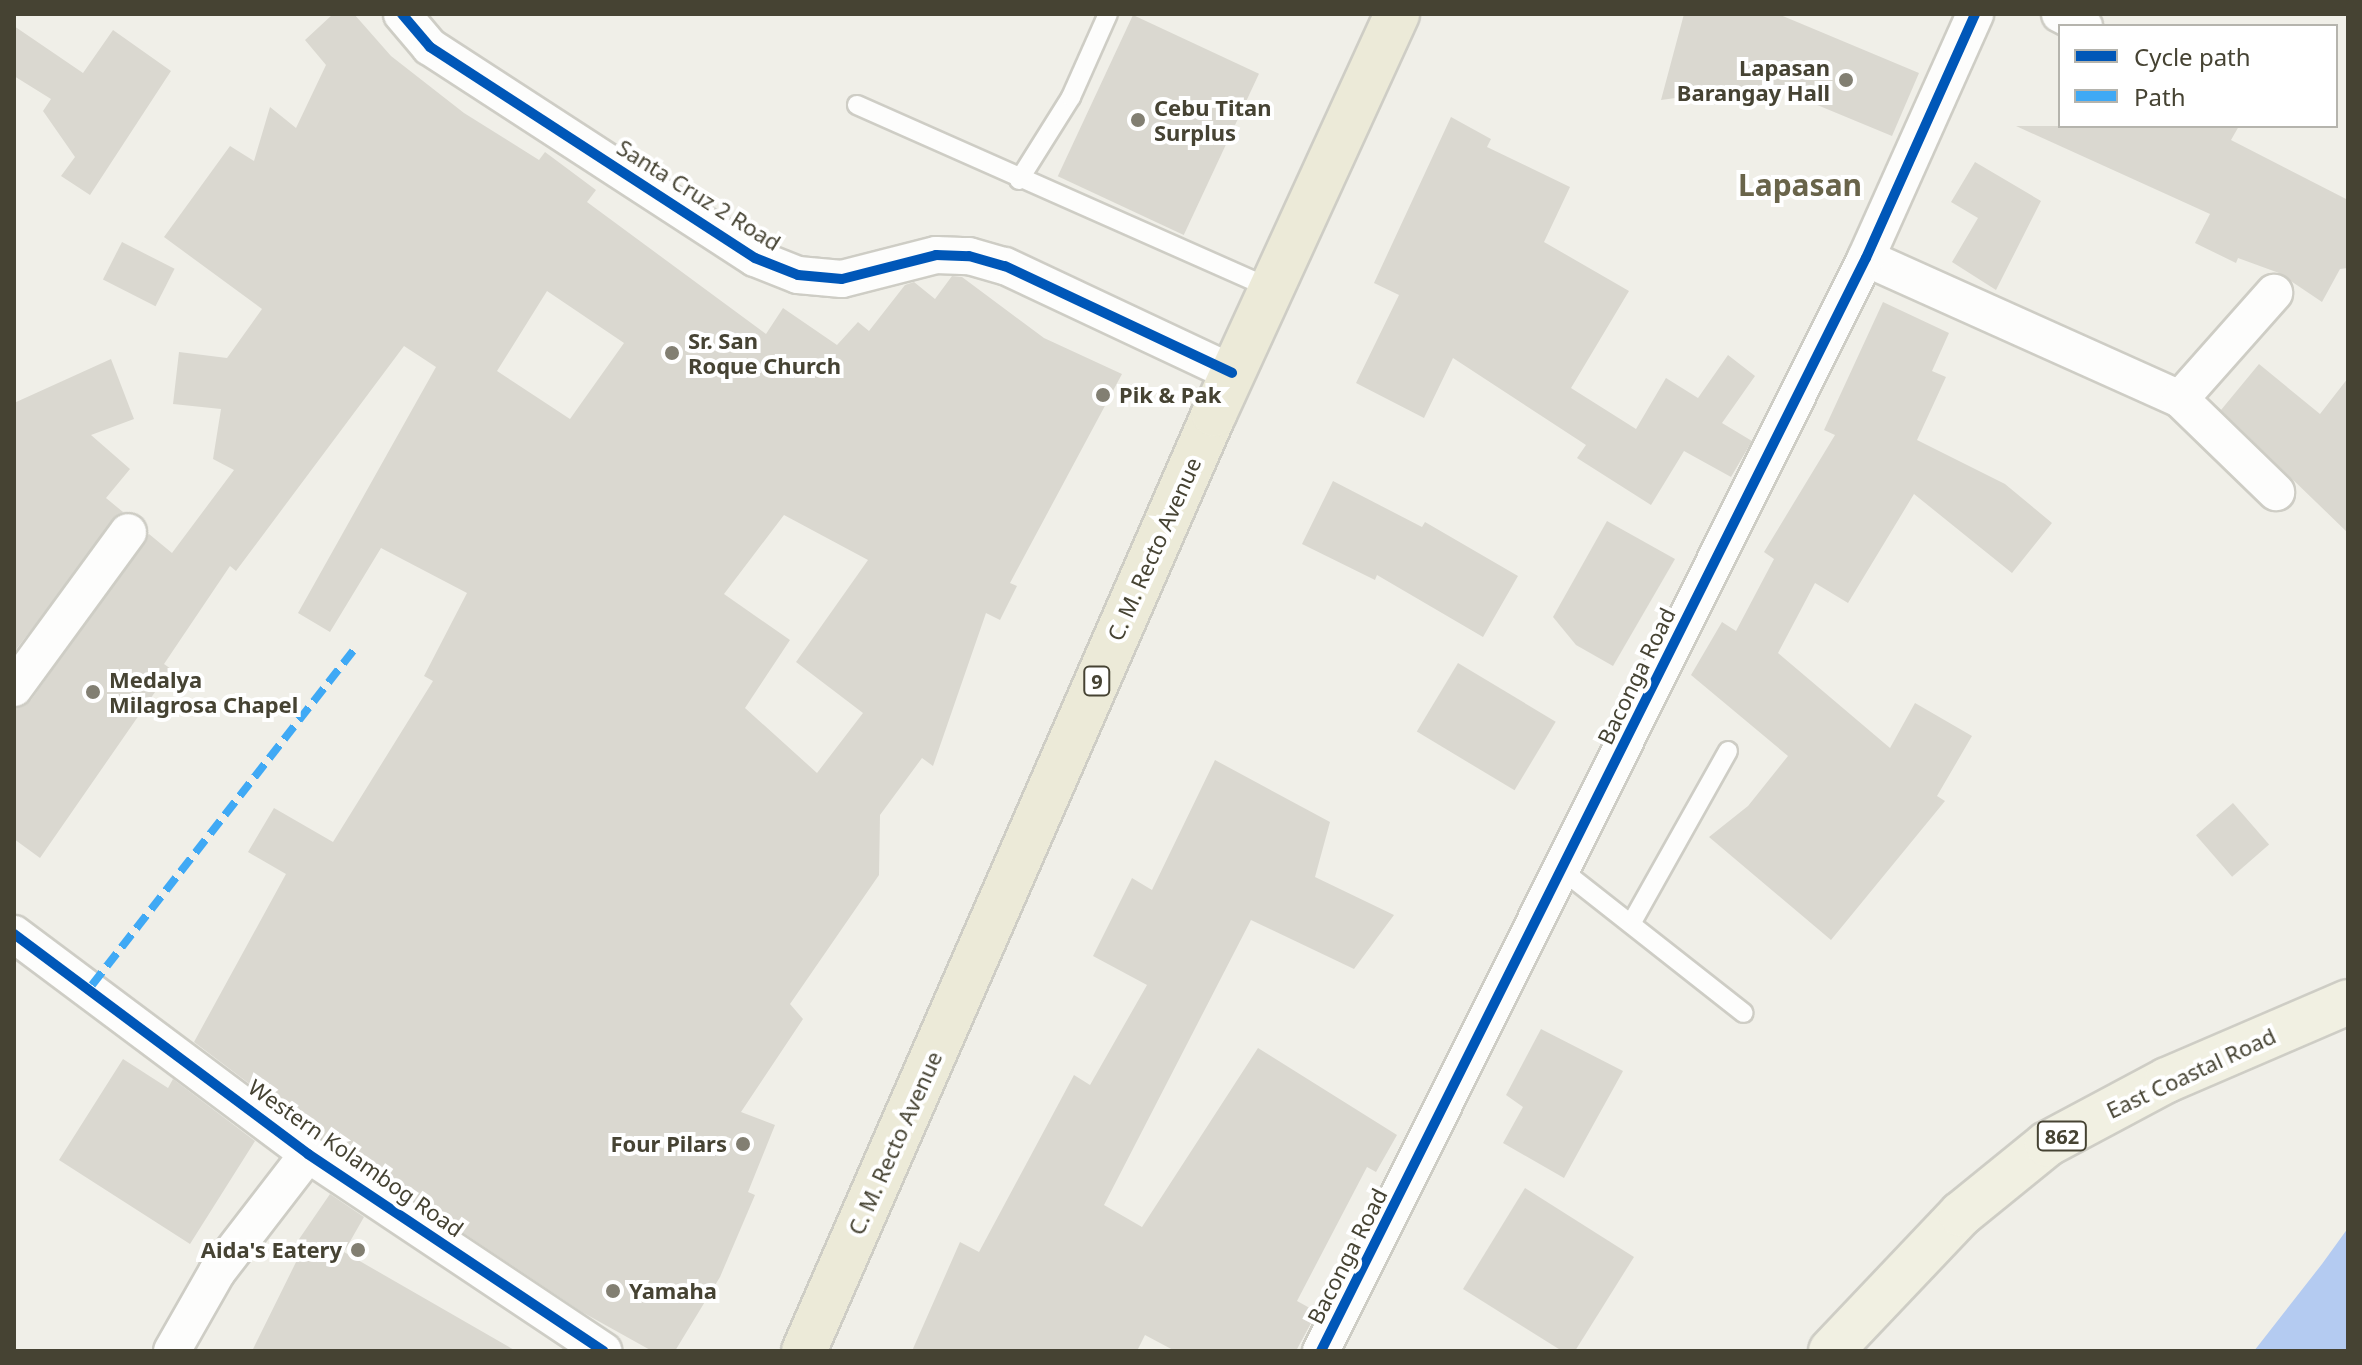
<!DOCTYPE html>
<html>
<head>
<meta charset="utf-8">
<style>
  body { margin:0 }
  #map { position:relative; width:2362px; height:1365px; overflow:hidden; background:#f0efe8; font-family:"Noto Sans",sans-serif }
  div>[style] { position:absolute }
  [style*='--x'] { left:calc(var(--x)*1px); top:calc(var(--y)*1px); width:calc(var(--w)*1px); rotate:calc(var(--a)*1deg) }
  .water>* { inset:0; background:#b4cbf1 }
  .building>* { inset:0; background:#dad8d0; transform-origin:0 0 }
  .roads { filter:drop-shadow(2px 0 #cecdc5) drop-shadow(-2px 0 #cecdc5) drop-shadow(0 2px #cecdc5) drop-shadow(0 -2px #cecdc5) }
  .lane>* { height:18px; margin:-9px; padding:0 9px; transform-origin:9px; border-radius:9px; background:#fdfdfc }
  .street>* { height:36px; margin:-18px; padding:0 18px; transform-origin:18px; border-radius:18px; background:#fdfdfc }
  .primary>* { height:44px; margin:-22px; padding:0 22px; transform-origin:22px; border-radius:22px; background:#f1f0e2 }
  .highway>* { height:44px; margin:-22px; padding:0 22px; transform-origin:22px; border-radius:22px; background:#ecead8 }
  .quiet>* { height:8px; margin-top:-4px; transform-origin:0; background:repeating-linear-gradient(90deg,#3fa9f5 0 16px,transparent 0 24px) }
  .cycleway>* { height:10px; margin:-5px; padding:0 5px; transform-origin:5px; border-radius:5px; background:#0057b8 }
  .dots>* { width:22px; height:22px; translate:-50% -50%; box-sizing:border-box; border:4px solid #fff; border-radius:50% }
  span { translate:-50% -50%; white-space:nowrap; text-align:center; line-height:1.15; -webkit-text-stroke:8px #fff; paint-order:stroke }
  .shield-label span { padding:2px 6px; background:#fff; border:2px solid; border-radius:6px; -webkit-text-stroke-width:0 }
  .shield-label { font-size:20px; color:#464333; font-weight:700 }
  .poi-label { font-size:22px; color:#464333; font-weight:700 }
  .right { translate:-100% -50%; text-align:right }
  .left { translate:0 -50%; text-align:left }
  .street-label { font-size:22px; color:#464333 }
  .district-label { font-size:30px; color:#69644a; font-weight:700 }
  .frame { position:absolute; inset:0; border:16px solid #464333; pointer-events:none }
  .legend { position:absolute; left:2058px; top:24px; width:280px; height:104px; box-sizing:border-box; background:#fff; border:2px solid #b5b4ad; margin:0; padding:10px 14px; list-style:none; font-size:24px; color:#464333 }
  .legend li { display:flex; align-items:center; gap:16px; height:40px }
  .legend b { width:40px; border:2px solid #b5b4ad }
</style>
</head>
<body>
<div id="map">
  <div class="water">
    <i style="clip-path:polygon(2348px 1228px,2348px 1351px,2254px 1351px,2322px 1264px)"></i>
  </div>
  <div class="building">
    <i style="clip-path:polygon(evenodd,333px 14px,354px 14px,391px 56px,464px 113px,539px 160px,545px 152px,596px 190px,587px 202px,766px 334px,783px 308px,837px 345px,858px 322px,869px 331px,905px 285px,914px 282px,935px 299px,952px 276px,962px 277px,1044px 338px,1122px 374px,1010px 583px,1017px 586px,1000px 620px,986px 613px,933px 766px,922px 758px,880px 815px,879px 875px,790px 1004px,803px 1019px,741px 1112px,775px 1125px,748px 1192px,755px 1195px,720px 1277px,675px 1351px,652px 1351px,582px 1312px,320px 1137px,194px 1042px,286px 874px,248px 852px,274px 808px,333px 842px,433px 681px,424px 676px,467px 593px,381px 548px,330px 632px,298px 613px,436px 367px,404px 346px,236px 571px,230px 566px,164px 664px,171px 669px,40px 858px,14px 839px,14px 709px,31px 700px,149px 534px,172px 553px,234px 470px,213px 459px,221px 409px,173px 404px,179px 352px,227px 358px,262px 309px,164px 237px,230px 146px,254px 161px,270px 107px,296px 128px,326px 65px,305px 40px,333px 14px,547px 291px,624px 343px,570px 419px,497px 371px,547px 291px,333px 14px,784px 515px,868px 560px,796px 662px,863px 713px,817px 773px,745px 708px,790px 640px,724px 594px,784px 515px)"></i>
    <i style="clip-path:polygon(1684px 14px,1778px 14px,1919px 73px,1892px 136px,1769px 85px,1661px 100px)"></i>
    <i style="left:1133px;top:15px;width:139px;height:178px;rotate:25deg"></i>
    <i style="clip-path:polygon(14px 26px,83px 73px,113px 30px,171px 71px,90px 195px,61px 176px,75px 157px,43px 111px,51px 99px,14px 76px)"></i>
    <i style="clip-path:polygon(1451px 117px,1491px 139px,1487px 147px,1570px 187px,1544px 242px,1629px 291px,1571px 388px,1636px 429px,1666px 378px,1698px 398px,1728px 355px,1755px 376px,1722px 423px,1752px 441px,1731px 477px,1684px 451px,1651px 505px,1577px 458px,1586px 445px,1453px 358px,1424px 418px,1356px 383px,1399px 295px,1374px 283px)"></i>
    <i style="clip-path:polygon(2016px 126px,2239px 126px,2231px 140px,2348px 200px,2348px 268px,2340px 269px,2322px 302px,2279px 273px,2238px 258px,2236px 263px,2195px 243px,2210px 214px)"></i>
    <i style="clip-path:polygon(1975px 162px,2041px 201px,1996px 290px,1952px 262px,1978px 218px,1951px 202px)"></i>
    <i style="left:122px;top:242px;width:59px;height:42px;rotate:27deg"></i>
    <i style="clip-path:polygon(1883px 302px,1949px 333px,1932px 371px,1946px 377px,1917px 440px,2005px 484px,2052px 523px,2012px 573px,1914px 494px,1848px 603px,1815px 583px,1778px 653px,1890px 748px,1915px 703px,1972px 736px,1937px 796px,1945px 801px,1831px 940px,1709px 837px,1748px 806px,1788px 756px,1691px 675px,1722px 622px,1736px 631px,1774px 559px,1764px 552px,1835px 435px,1824px 430px)"></i>
    <i style="clip-path:polygon(111px 359px,134px 419px,91px 435px,130px 469px,106px 498px,123px 512px,14px 652px,14px 403px)"></i>
    <i style="clip-path:polygon(2259px 364px,2320px 414px,2348px 378px,2348px 533px,2221px 410px)"></i>
    <i style="clip-path:polygon(1333px 481px,1422px 527px,1425px 522px,1518px 576px,1483px 637px,1377px 575px,1375px 580px,1302px 544px)"></i>
    <i style="clip-path:polygon(1607px 521px,1675px 559px,1613px 666px,1576px 645px,1553px 617px)"></i>
    <i style="left:1458px;top:663px;width:114px;height:80px;rotate:31deg"></i>
    <i style="clip-path:polygon(1215px 760px,1330px 822px,1315px 877px,1394px 915px,1354px 969px,1251px 920px,1104px 1205px,1142px 1227px,1258px 1048px,1397px 1135px,1376px 1172px,1367px 1167px,1297px 1301px,1317px 1312px,1296px 1351px,1175px 1351px,1145px 1335px,1137px 1351px,912px 1351px,960px 1242px,979px 1252px,1074px 1075px,1090px 1085px,1147px 985px,1093px 956px,1132px 878px,1152px 890px)"></i>
    <i style="left:2233px;top:803px;width:55px;height:49px;rotate:49deg"></i>
    <i style="clip-path:polygon(1541px 1029px,1623px 1071px,1564px 1178px,1503px 1143px,1523px 1107px,1506px 1095px)"></i>
    <i style="clip-path:polygon(123px 1059px,168px 1088px,173px 1079px,255px 1141px,190px 1244px,59px 1160px)"></i>
    <i style="clip-path:polygon(1525px 1188px,1634px 1257px,1575px 1351px,1562px 1351px,1463px 1289px)"></i>
    <i style="clip-path:polygon(330px 1194px,364px 1217px,344px 1252px,516px 1351px,252px 1351px,302px 1250px,295px 1245px)"></i>
  </div>
  <div class="roads">
    <div class="lane">
      <i style="--x:857;--y:105;--w:454;--a:23.9"></i>
      <i style="--x:1019;--y:180;--w:98;--a:-57.9"></i>
      <i style="--x:1071;--y:97;--w:91;--a:-66"></i>
      <i style="--x:1562;--y:870;--w:231;--a:38.2"></i>
      <i style="--x:1632;--y:922;--w:196;--a:-60.7"></i>
    </div>
    <div class="street">
      <i style="--x:402;--y:14;--w:43;--a:49.7"></i>
      <i style="--x:430;--y:47;--w:387;--a:33"></i>
      <i style="--x:755;--y:258;--w:46;--a:21.6"></i>
      <i style="--x:798;--y:275;--w:44;--a:5.2"></i>
      <i style="--x:842;--y:279;--w:97;--a:-14.3"></i>
      <i style="--x:936;--y:255;--w:33;--a:2"></i>
      <i style="--x:969;--y:256;--w:37;--a:16"></i>
      <i style="--x:1005;--y:266;--w:251;--a:25.2"></i>
      <i style="--x:2060;--y:14;--w:27;--a:27"></i>
      <i style="--x:1866;--y:258;--w:344;--a:24.2"></i>
      <i style="--x:2180;--y:399;--w:134;--a:44.1"></i>
      <i style="--x:2180;--y:399;--w:142;--a:-48.4"></i>
      <i style="--x:14;--y:688;--w:193;--a:-53.8"></i>
      <i style="--x:14;--y:934;--w:367;--a:36.8"></i>
      <i style="--x:308;--y:1154;--w:355;--a:33.7"></i>
      <i style="--x:172;--y:1351;--w:91;--a:-60.3"></i>
      <i style="--x:217;--y:1272;--w:149;--a:-52.4"></i>
      <i style="--x:1321;--y:1351;--w:1221;--a:-63.5"></i>
      <i style="--x:1866;--y:258;--w:267;--a:-65.9"></i>
    </div>
    <div class="primary">
      <i style="--x:1831;--y:1351;--w:189;--a:-46.5"></i>
      <i style="--x:1961;--y:1214;--w:111;--a:-39.1"></i>
      <i style="--x:2047;--y:1144;--w:136;--a:-28.1"></i>
      <i style="--x:2167;--y:1080;--w:197;--a:-23.3"></i>
    </div>
    <div class="highway">
      <i style="--x:804;--y:1351;--w:1023;--a:-66.37"></i>
      <i style="--x:1214;--y:414;--w:440;--a:-65.4"></i>
    </div>
  </div>
  <div class="quiet">
    <i style="--x:92;--y:985;--w:425;--a:-52"></i>
  </div>
  <div class="cycleway">
    <i style="--x:402;--y:14;--w:43;--a:49.7"></i>
    <i style="--x:430;--y:47;--w:387;--a:33"></i>
    <i style="--x:755;--y:258;--w:46;--a:21.6"></i>
    <i style="--x:798;--y:275;--w:44;--a:5.2"></i>
    <i style="--x:842;--y:279;--w:97;--a:-14.3"></i>
    <i style="--x:936;--y:255;--w:33;--a:2"></i>
    <i style="--x:969;--y:256;--w:37;--a:16"></i>
    <i style="--x:1005;--y:266;--w:251;--a:25.2"></i>
    <i style="--x:14;--y:934;--w:367;--a:36.8"></i>
    <i style="--x:308;--y:1154;--w:355;--a:33.7"></i>
    <i style="--x:1321;--y:1351;--w:1221;--a:-63.5"></i>
    <i style="--x:1866;--y:258;--w:267;--a:-65.9"></i>
  </div>
  <div class="dots">
    <i style="left:1846px;top:80px;background:#827f72"></i>
    <i style="left:1138px;top:120px;background:#827f72"></i>
    <i style="left:672px;top:353px;background:#827f72"></i>
    <i style="left:1103px;top:395px;background:#827f72"></i>
    <i style="left:93px;top:692px;background:#827f72"></i>
    <i style="left:743px;top:1144px;background:#827f72"></i>
    <i style="left:358px;top:1250px;background:#827f72"></i>
    <i style="left:613px;top:1291px;background:#827f72"></i>
  </div>
  <div class="shield-label">
    <span style="left:1097px;top:681px">9</span>
    <span style="left:2062px;top:1136px">862</span>
  </div>
  <div class="poi-label">
    <span class="right" style="left:1830px;top:80px">Lapasan<br>Barangay Hall</span>
    <span class="left" style="left:1154px;top:120px">Cebu Titan<br>Surplus</span>
    <span class="left" style="left:688px;top:353px">Sr. San<br>Roque Church</span>
    <span class="left" style="left:1119px;top:395px">Pik &amp; Pak</span>
    <span class="left" style="left:109px;top:692px">Medalya<br>Milagrosa Chapel</span>
    <span class="right" style="left:727px;top:1144px">Four Pilars</span>
    <span class="right" style="left:342px;top:1250px">Aida's Eatery</span>
    <span class="left" style="left:629px;top:1291px">Yamaha</span>
  </div>
  <div class="street-label">
    <span style="left:699px;top:195px;rotate:32deg">Santa Cruz 2 Road</span>
    <span style="left:1154px;top:549px;rotate:-66deg">C. M. Recto Avenue</span>
    <span style="left:1636px;top:676px;rotate:-64deg">Baconga Road</span>
    <span style="left:2191px;top:1073px;rotate:-25deg">East Coastal Road</span>
    <span style="left:895px;top:1143px;rotate:-66deg">C. M. Recto Avenue</span>
    <span style="left:356px;top:1158px;rotate:35deg">Western Kolambog Road</span>
    <span style="left:1347px;top:1256px;rotate:-63deg">Baconga Road</span>
  </div>
  <div class="district-label">
    <span style="left:1800px;top:185px">Lapasan</span>
  </div>
  <div class="frame"></div>
  <ul class="legend">
  <li><b style="height:10px;background:#0057b8"></b>Cycle path</li>
  <li><b style="height:10px;background:#3fa9f5"></b>Path</li>
  </ul>
</div>
</body>
</html>
